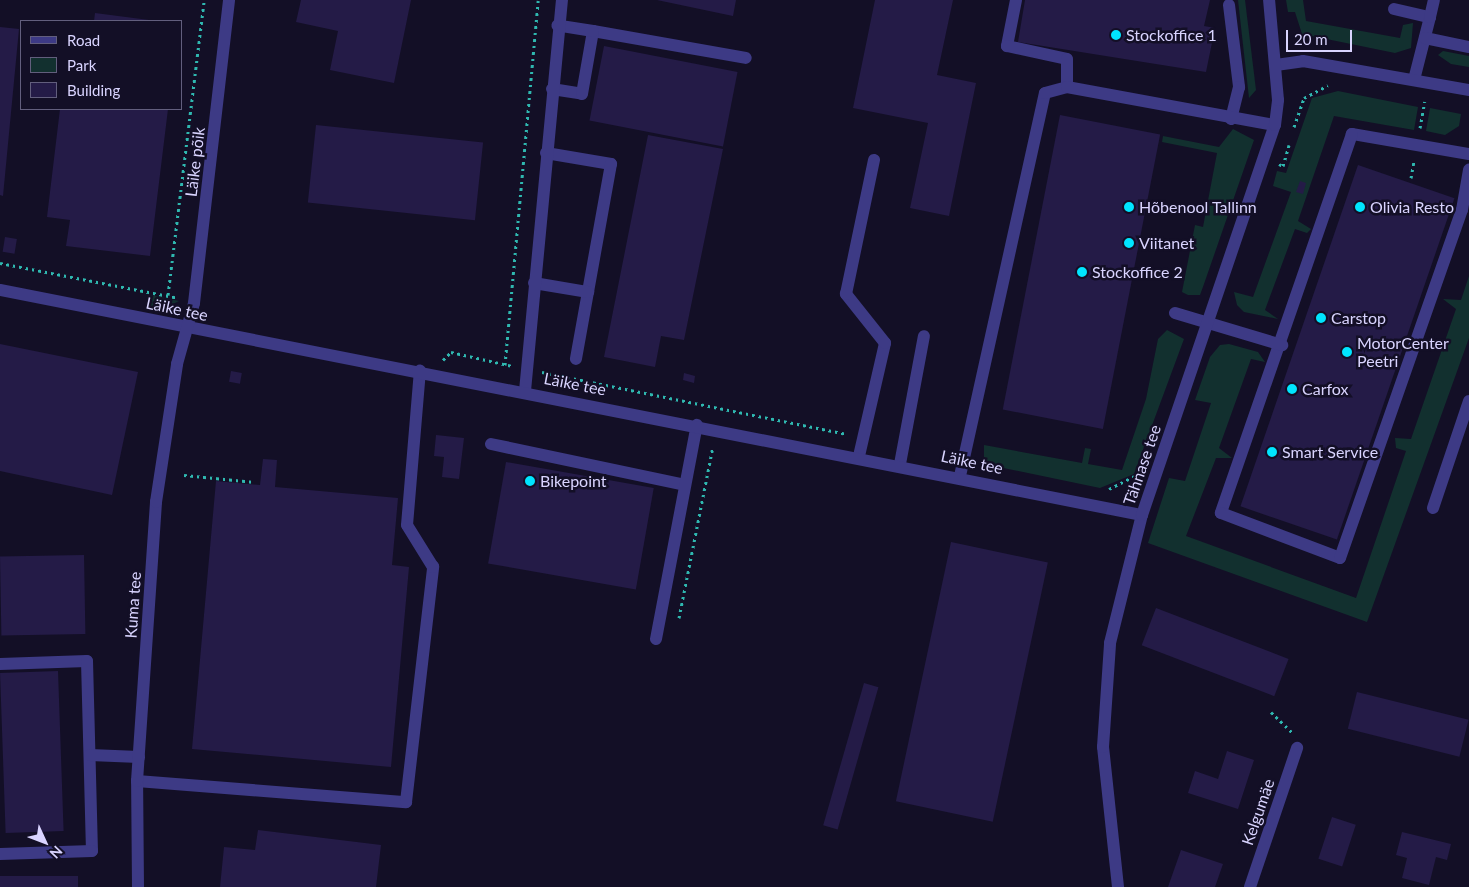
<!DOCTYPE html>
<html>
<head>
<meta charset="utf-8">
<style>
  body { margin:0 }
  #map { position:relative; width:1469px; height:887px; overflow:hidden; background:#130f26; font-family:Lato,sans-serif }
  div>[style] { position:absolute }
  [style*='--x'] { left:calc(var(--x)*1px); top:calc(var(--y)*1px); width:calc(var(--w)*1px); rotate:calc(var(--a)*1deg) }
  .green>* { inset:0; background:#12302f }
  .building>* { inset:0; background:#241b47; transform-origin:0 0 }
  .path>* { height:3px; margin-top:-1.5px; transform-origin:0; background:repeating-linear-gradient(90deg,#2fb8b0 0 2.5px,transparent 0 6.5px) }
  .lane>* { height:12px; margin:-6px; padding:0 6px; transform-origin:6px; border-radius:6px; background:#3d3a85 }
  .street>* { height:12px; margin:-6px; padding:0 6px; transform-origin:6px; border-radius:6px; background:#3d3a85 }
  .dots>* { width:14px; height:14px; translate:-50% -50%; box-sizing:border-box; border:2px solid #130f26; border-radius:50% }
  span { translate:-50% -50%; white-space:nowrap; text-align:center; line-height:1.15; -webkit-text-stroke:5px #130f26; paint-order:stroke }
  .poi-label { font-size:16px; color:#d9d4ff }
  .left { translate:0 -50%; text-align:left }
  .street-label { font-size:16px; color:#d9d4ff }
  .legend { position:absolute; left:20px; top:20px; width:162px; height:90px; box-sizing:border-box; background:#130f26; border:1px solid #625e7d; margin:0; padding:6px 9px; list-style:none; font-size:15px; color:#d9d4ff }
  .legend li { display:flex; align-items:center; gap:10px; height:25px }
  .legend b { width:25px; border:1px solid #625e7d }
  .north { position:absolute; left:20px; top:817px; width:50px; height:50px; -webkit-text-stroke:4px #130f26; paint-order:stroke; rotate:133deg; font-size:14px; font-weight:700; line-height:20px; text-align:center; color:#d9d4ff }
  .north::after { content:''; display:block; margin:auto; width:18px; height:22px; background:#d9d4ff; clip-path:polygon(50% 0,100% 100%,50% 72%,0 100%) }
  .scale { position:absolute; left:1286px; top:30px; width:66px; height:22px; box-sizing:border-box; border:2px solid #d9d4ff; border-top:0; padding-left:6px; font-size:15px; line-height:18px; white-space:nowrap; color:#d9d4ff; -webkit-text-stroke:4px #130f26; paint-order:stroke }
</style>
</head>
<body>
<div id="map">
  <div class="green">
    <i style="clip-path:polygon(1238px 0,1245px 0,1256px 90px,1249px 98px)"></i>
    <i style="clip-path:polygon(1286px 0,1303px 0,1306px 21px,1400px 38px,1403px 25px,1413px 23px,1411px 48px,1395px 53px,1302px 34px,1295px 12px,1288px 12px)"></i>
    <i style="clip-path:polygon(1443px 51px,1469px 56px,1469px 67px,1451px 64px,1438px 55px)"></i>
    <i style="clip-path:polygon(1338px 91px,1418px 107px,1414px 130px,1334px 116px,1298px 221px,1311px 229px,1307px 233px,1295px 229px,1265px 310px,1278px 319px,1244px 312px,1237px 305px,1234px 292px,1253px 297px,1291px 192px,1273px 186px,1277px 171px,1286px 173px,1312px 98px)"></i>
    <i style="clip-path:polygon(1430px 108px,1461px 114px,1459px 126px,1445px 135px,1426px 131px)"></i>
    <i style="clip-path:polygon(1233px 129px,1254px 140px,1204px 284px,1200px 295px,1188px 295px,1182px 292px,1195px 225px,1203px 227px,1217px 153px,1162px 142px,1163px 136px,1219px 147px)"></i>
    <i style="clip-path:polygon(1469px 276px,1469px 338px,1367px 622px,1148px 543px,1169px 478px,1185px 481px,1211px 403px,1195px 400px,1210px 357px,1220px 345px,1229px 344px,1258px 352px,1265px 362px,1251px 359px,1219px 448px,1232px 458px,1216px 458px,1186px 536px,1356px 598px,1406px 451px,1396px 448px,1395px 438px,1411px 439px,1456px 309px,1443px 299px,1461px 300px)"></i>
    <i style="clip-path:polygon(150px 295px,179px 301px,161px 310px,151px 307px)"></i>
    <i style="clip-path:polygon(1167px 330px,1184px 339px,1134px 474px,1100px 488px,984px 464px,984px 445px,1082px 463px,1085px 448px,1091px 449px,1088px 464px,1122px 470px,1146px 399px,1158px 339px)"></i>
  </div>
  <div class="building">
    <i style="clip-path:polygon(301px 0,411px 0,394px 83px,330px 70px,338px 31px,296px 22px)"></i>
    <i style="clip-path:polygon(657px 0,736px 0,733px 16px)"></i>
    <i style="clip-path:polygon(875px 0,953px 0,937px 75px,976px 83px,949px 216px,910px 208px,928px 123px,853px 108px)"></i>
    <i style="clip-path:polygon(1025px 0,1210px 0,1204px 26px,1215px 28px,1206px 72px,1018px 42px)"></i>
    <i style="clip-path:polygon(95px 13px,149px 20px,149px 21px,94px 21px)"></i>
    <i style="clip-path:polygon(0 27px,19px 29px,3px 196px,0 195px)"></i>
    <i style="left:604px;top:46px;width:136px;height:76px;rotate:11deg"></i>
    <i style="clip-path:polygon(60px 109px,168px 109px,150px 256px,66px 246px,70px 220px,47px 217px)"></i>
    <i style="left:1060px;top:115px;width:102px;height:300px;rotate:11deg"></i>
    <i style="left:316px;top:125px;width:168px;height:78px;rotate:6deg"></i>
    <i style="clip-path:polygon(648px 135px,723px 149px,684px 340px,661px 336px,655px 367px,604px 357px)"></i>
    <i style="left:1358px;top:165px;width:102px;height:361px;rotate:19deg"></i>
    <i style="clip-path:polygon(1300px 181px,1306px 183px,1303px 194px,1296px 192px)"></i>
    <i style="left:5px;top:237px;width:12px;height:15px;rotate:9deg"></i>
    <i style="clip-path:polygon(0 344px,138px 372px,112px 495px,0 471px)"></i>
    <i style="left:231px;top:371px;width:11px;height:11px;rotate:10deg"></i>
    <i style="clip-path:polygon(684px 373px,695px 376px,694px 383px,683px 380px)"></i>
    <i style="clip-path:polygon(436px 435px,464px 438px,459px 479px,442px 477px,444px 457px,434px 456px)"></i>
    <i style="clip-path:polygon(263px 459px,277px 460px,275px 487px,398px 498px,392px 565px,409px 567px,391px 767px,192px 749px,216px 481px,260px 485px)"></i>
    <i style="left:506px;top:462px;width:150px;height:103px;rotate:10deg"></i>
    <i style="left:951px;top:542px;width:99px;height:265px;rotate:12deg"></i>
    <i style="left:84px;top:555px;width:79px;height:84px;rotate:89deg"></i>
    <i style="left:1156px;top:608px;width:142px;height:40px;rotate:21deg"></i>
    <i style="left:58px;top:671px;width:160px;height:58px;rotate:88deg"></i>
    <i style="left:864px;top:683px;width:15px;height:148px;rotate:16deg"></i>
    <i style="left:1357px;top:692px;width:115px;height:38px;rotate:14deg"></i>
    <i style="clip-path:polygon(1227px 751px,1254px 760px,1238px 809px,1188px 793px,1195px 771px,1218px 779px)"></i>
    <i style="left:1332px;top:817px;width:25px;height:44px;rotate:18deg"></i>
    <i style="clip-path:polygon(258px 830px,381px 845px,376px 887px,220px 887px,224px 847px,255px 850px)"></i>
    <i style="clip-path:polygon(1402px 832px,1451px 844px,1447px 860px,1436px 857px,1429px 885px,1402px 878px,1407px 858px,1396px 855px)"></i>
    <i style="clip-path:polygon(1181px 850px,1223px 864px,1215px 887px,1168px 887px)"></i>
    <i style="left:0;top:876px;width:78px;height:11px"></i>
  </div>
  <div class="path">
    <i style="--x:1294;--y:127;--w:31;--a:-71"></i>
    <i style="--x:1304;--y:98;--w:27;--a:-28"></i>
    <i style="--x:1420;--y:128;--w:27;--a:-80"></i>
    <i style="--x:1279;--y:164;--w:4;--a:27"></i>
    <i style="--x:1283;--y:166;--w:22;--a:-74"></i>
    <i style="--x:1411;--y:178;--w:17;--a:-80"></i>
    <i style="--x:0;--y:263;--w:181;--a:11.1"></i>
    <i style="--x:168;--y:295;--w:297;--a:-83"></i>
    <i style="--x:443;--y:360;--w:11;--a:-45"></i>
    <i style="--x:451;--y:352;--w:63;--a:12.9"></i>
    <i style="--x:505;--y:365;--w:366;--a:-84.8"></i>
    <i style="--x:542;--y:372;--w:311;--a:11.5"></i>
    <i style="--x:184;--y:475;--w:71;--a:5.6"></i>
    <i style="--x:1109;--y:489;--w:31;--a:-27"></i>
    <i style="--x:679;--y:618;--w:175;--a:-78.8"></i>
    <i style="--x:1271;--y:712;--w:30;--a:44"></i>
  </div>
  <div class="lane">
    <i style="--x:1016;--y:0;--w:47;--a:101.1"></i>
    <i style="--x:1007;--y:46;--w:61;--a:12.2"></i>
    <i style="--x:1067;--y:59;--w:28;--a:90"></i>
    <i style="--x:1229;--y:5;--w:83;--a:83"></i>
    <i style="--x:1239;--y:87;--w:33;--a:104"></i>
    <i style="--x:1394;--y:9;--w:37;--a:13"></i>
    <i style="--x:1430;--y:17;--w:65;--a:104.3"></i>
    <i style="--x:1430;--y:17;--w:17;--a:-77"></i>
    <i style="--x:593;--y:31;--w:155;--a:10"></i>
    <i style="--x:1425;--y:38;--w:45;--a:11.6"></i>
    <i style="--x:552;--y:89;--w:30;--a:9"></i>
    <i style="--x:582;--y:94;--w:64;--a:-80.1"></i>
    <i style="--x:593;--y:31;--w:36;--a:-171"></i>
    <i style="--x:546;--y:153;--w:66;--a:9.6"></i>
    <i style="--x:611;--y:164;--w:198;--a:100.2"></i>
    <i style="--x:1469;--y:154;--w:119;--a:-170.3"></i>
    <i style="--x:1352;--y:134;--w:401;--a:109.1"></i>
    <i style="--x:1221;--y:513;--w:127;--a:20.7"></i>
    <i style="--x:1340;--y:558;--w:369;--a:-70.7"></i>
    <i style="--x:1462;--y:210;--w:41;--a:-80.1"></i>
    <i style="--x:534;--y:283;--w:55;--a:9.5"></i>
    <i style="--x:1175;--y:313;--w:112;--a:16.7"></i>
    <i style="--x:525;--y:391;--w:393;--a:-84.6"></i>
    <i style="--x:491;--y:444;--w:198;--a:11.9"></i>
    <i style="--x:859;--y:456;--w:116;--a:-77"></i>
    <i style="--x:885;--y:343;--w:63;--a:-128.5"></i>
    <i style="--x:846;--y:294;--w:137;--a:-78.2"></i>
    <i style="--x:900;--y:464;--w:130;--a:-79.4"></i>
    <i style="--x:960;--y:476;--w:392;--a:-77.5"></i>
    <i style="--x:1045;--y:93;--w:23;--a:-15"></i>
    <i style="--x:1067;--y:87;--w:211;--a:10.4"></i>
    <i style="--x:1433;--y:508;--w:113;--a:-71.4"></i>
    <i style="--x:656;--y:639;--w:218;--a:-79.2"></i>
    <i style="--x:0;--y:664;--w:87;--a:-2"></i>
    <i style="--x:87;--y:661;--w:190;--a:88.5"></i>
    <i style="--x:92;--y:851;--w:92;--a:178.1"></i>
    <i style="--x:90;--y:755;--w:49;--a:2.3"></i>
    <i style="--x:137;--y:781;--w:270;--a:4.5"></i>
    <i style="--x:406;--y:802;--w:237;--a:-83.4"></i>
    <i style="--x:433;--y:567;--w:49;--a:-121.8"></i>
    <i style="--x:407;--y:525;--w:155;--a:-85.2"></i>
  </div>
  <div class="street">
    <i style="--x:1276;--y:65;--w:27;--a:-8"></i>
    <i style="--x:1303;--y:61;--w:169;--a:9.9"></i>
    <i style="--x:0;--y:290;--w:1164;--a:11.15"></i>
    <i style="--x:138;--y:887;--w:106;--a:-90.5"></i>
    <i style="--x:137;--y:781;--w:280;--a:-86.1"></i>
    <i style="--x:156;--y:502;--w:140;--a:-81.3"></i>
    <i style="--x:177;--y:364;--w:63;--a:-74.4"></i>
    <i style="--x:194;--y:303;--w:305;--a:-83.4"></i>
    <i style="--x:1118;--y:887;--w:141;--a:-96.1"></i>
    <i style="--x:1103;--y:747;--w:104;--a:-86.1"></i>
    <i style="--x:1110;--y:643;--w:132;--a:-76"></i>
    <i style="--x:1142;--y:515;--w:412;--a:-71.2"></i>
    <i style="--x:1275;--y:125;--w:25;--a:-83"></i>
    <i style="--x:1278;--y:100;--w:100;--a:-95.1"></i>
    <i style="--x:1250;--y:887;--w:147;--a:-71.3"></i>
  </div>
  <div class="dots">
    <i style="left:1116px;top:35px;background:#00e5ff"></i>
    <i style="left:1129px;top:207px;background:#00e5ff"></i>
    <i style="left:1360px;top:207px;background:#00e5ff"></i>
    <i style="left:1129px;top:243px;background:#00e5ff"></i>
    <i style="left:1082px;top:272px;background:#00e5ff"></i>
    <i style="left:1321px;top:318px;background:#00e5ff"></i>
    <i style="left:1347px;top:352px;background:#00e5ff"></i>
    <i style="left:1292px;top:389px;background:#00e5ff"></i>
    <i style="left:1272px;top:452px;background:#00e5ff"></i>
    <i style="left:530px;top:481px;background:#00e5ff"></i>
  </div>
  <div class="poi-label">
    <span class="left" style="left:1126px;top:35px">Stockoffice 1</span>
    <span class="left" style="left:1139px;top:207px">Hõbenool Tallinn</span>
    <span class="left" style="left:1370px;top:207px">Olivia Resto</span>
    <span class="left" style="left:1139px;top:243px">Viitanet</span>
    <span class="left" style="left:1092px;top:272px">Stockoffice 2</span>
    <span class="left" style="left:1331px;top:318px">Carstop</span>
    <span class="left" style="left:1357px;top:352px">MotorCenter<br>Peetri</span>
    <span class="left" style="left:1302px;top:389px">Carfox</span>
    <span class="left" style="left:1282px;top:452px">Smart Service</span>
    <span class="left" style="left:540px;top:481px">Bikepoint</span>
  </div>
  <div class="street-label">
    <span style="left:195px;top:162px;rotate:-83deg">Läike põik</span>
    <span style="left:177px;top:309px;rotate:12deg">Läike tee</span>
    <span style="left:575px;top:384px;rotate:11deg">Läike tee</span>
    <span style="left:972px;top:462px;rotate:12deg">Läike tee</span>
    <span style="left:1142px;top:465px;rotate:-71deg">Tähnase tee</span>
    <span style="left:133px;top:605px;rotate:-86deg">Kuma tee</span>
    <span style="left:1258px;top:812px;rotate:-71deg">Kelgumäe</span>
  </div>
  <ul class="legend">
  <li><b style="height:6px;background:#3d3a85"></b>Road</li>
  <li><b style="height:14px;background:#12302f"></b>Park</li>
  <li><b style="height:14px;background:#241b47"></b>Building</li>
  </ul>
  <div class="north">N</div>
  <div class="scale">20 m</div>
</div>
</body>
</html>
